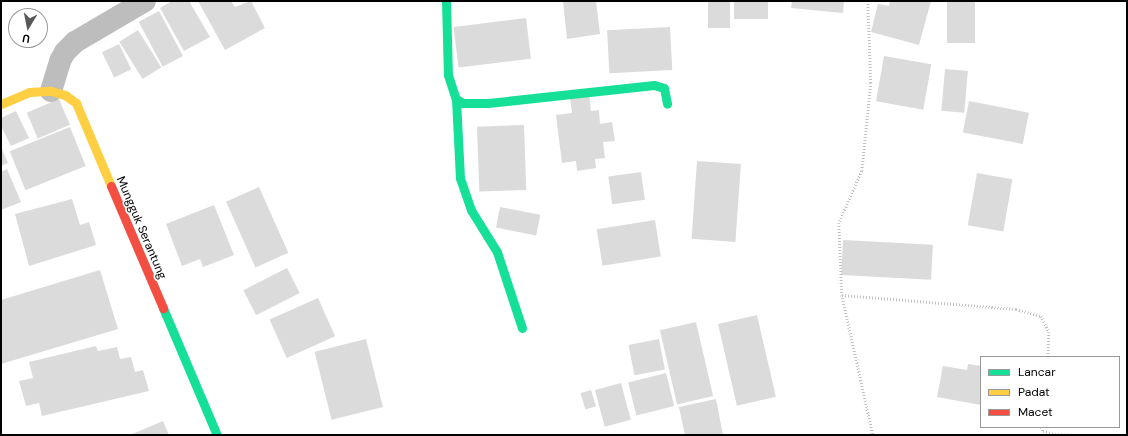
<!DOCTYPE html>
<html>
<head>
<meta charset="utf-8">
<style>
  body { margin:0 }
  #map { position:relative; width:1128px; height:436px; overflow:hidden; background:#fff; font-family:"DM Sans",sans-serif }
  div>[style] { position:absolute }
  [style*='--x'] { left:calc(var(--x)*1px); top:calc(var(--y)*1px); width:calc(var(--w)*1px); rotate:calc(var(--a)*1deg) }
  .building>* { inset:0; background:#dbdbdb; transform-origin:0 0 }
  .path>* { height:2.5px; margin-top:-1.25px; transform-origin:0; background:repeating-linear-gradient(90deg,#c2c2c2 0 1px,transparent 0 3px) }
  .street>* { height:22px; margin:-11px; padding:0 11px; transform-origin:11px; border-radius:11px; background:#bdbdbd }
  .fast>* { height:9px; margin:-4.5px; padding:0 4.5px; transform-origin:4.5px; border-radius:4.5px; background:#16e098 }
  .slow>* { height:9px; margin:-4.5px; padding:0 4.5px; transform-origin:4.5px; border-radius:4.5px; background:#ffcf43 }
  .jam>* { height:9px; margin:-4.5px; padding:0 4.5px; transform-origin:4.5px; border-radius:4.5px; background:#f24e42 }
  span { translate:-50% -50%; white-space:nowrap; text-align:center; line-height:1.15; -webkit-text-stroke:3.5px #fff; paint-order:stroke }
  .street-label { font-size:12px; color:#000 }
  .frame { position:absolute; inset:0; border:2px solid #000; pointer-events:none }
  .legend { position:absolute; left:980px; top:356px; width:140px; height:72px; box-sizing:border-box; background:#fff; border:1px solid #999; margin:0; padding:5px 7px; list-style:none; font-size:12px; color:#000 }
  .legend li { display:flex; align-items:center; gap:8px; height:20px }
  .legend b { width:20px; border:1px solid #999 }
  .north { position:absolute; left:8px; top:8px; width:40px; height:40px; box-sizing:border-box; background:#fff; border:1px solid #999; border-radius:50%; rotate:190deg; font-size:11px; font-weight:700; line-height:16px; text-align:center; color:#000 }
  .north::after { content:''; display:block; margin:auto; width:14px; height:18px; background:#595959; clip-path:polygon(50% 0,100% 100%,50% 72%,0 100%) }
</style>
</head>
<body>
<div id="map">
  <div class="building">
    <i style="clip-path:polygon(172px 1px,189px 1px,210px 37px,184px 51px,160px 8px)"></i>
    <i style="clip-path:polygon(198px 1px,231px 1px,235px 7px,251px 1px,265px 28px,225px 50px)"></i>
    <i style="clip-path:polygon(563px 1px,596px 1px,600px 34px,567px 39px)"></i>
    <i style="left:708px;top:1px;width:22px;height:27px"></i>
    <i style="left:734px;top:1px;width:34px;height:18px"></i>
    <i style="clip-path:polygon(792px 1px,844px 1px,843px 13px,791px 8px)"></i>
    <i style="clip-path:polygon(890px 1px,931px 1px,919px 45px,871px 32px,878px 4px,889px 6px)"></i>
    <i style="left:947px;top:1px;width:28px;height:42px"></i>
    <i style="left:159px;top:11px;width:51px;height:23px;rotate:62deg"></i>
    <i style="left:526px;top:18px;width:41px;height:73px;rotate:83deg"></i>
    <i style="left:670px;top:27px;width:43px;height:63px;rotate:87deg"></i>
    <i style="left:138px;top:30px;width:44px;height:22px;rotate:58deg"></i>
    <i style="left:119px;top:44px;width:28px;height:19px;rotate:64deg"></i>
    <i style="left:884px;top:56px;width:48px;height:46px;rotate:10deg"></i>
    <i style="left:945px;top:69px;width:23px;height:42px;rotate:5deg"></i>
    <i style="clip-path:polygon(589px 94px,591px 111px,599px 110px,600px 124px,612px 122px,615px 141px,603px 142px,605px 158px,595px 159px,596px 168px,577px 171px,576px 161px,562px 163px,556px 115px,572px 113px,570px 97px)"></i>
    <i style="left:59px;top:99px;width:28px;height:35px;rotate:67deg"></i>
    <i style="left:969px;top:101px;width:61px;height:32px;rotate:11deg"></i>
    <i style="clip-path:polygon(16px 111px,29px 138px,11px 146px,1px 126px,1px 118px)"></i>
    <i style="left:524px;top:125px;width:65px;height:47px;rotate:88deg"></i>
    <i style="left:70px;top:127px;width:42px;height:65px;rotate:68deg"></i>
    <i style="clip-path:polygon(1px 147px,8px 163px,1px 166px)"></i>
    <i style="left:697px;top:161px;width:44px;height:78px;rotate:4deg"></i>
    <i style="clip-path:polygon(7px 169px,21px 202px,1px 210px,1px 172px)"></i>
    <i style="left:641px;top:172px;width:28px;height:33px;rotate:82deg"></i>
    <i style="left:977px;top:173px;width:36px;height:53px;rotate:10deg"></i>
    <i style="left:259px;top:187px;width:72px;height:36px;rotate:66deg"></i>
    <i style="clip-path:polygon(72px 199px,80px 225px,89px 222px,96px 245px,29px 266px,15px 214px)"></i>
    <i style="clip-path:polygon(214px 205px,234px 255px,203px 267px,200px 259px,182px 266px,166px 224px)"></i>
    <i style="left:500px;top:207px;width:41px;height:21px;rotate:11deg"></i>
    <i style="left:655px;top:220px;width:37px;height:59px;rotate:81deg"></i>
    <i style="left:843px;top:240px;width:90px;height:35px;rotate:3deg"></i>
    <i style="left:287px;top:268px;width:28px;height:49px;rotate:63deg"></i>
    <i style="clip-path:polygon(100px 270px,118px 329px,1px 364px,1px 300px)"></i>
    <i style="left:318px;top:298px;width:42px;height:53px;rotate:66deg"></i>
    <i style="left:757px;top:315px;width:84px;height:40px;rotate:77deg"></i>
    <i style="left:696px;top:322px;width:76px;height:37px;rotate:77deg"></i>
    <i style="left:366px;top:339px;width:70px;height:53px;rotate:76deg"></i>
    <i style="left:659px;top:339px;width:31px;height:31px;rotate:79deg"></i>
    <i style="clip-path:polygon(96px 346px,98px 351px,117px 347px,120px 359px,131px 357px,135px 372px,143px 370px,149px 391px,42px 416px,39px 403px,26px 406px,19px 381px,33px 378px,29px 362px)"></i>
    <i style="clip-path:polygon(968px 364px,981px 366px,981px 405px,937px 397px,943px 366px,967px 370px)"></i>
    <i style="left:666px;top:373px;width:34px;height:39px;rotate:76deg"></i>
    <i style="left:621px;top:383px;width:38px;height:27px;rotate:75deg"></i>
    <i style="left:591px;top:390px;width:17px;height:11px;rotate:73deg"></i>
    <i style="clip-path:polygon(716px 399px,723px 435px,685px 435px,679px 407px)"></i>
    <i style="clip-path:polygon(163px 421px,169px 435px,130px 435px)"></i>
  </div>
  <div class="path">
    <i style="--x:868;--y:1;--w:82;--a:87.9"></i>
    <i style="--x:871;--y:83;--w:88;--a:95.8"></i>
    <i style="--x:862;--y:171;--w:57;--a:113.9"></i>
    <i style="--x:839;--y:223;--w:72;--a:87.6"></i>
    <i style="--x:842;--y:295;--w:143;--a:77.5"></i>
    <i style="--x:842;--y:295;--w:175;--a:4.6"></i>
    <i style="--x:1016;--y:309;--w:26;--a:16"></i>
    <i style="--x:1041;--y:316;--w:18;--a:63"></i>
    <i style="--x:1049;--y:332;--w:25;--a:92"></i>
    <i style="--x:1042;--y:427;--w:4;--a:76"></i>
    <i style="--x:1043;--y:431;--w:12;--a:14"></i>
    <i style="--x:1055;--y:434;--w:20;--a:3"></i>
  </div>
  <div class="street">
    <i style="--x:51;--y:91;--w:31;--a:-73"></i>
    <i style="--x:60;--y:61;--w:10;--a:-61"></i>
    <i style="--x:65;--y:52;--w:14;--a:-45"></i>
    <i style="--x:75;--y:42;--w:81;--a:-30.4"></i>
  </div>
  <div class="fast">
    <i style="--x:446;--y:1;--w:74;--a:88.5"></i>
    <i style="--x:448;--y:75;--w:25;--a:72"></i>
    <i style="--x:456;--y:99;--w:8;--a:30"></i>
    <i style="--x:463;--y:103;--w:25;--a:0"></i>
    <i style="--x:488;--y:103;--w:167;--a:-6.2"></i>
    <i style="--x:654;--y:85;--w:10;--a:17"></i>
    <i style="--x:664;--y:88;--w:16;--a:79"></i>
    <i style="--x:456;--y:99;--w:79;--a:87.1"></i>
    <i style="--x:460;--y:178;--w:34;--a:71"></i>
    <i style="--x:471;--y:210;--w:49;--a:58.2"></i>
    <i style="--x:497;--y:252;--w:80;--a:71.8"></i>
    <i style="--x:163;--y:308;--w:138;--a:67"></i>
  </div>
  <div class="slow">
    <i style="--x:1;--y:104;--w:30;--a:-23"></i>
    <i style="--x:29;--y:92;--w:22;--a:-3"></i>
    <i style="--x:51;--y:91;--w:15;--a:16"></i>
    <i style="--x:65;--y:95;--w:14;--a:36"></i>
    <i style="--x:76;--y:103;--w:90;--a:67.1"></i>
  </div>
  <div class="jam">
    <i style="--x:111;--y:186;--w:133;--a:66.9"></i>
  </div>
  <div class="street-label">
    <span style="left:141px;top:228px;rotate:67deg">Mungguk Serantung</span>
  </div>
  <div class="frame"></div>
  <ul class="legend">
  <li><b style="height:5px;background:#16e098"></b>Lancar</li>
  <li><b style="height:5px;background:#ffcf43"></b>Padat</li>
  <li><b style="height:5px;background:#f24e42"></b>Macet</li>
  </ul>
  <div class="north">U</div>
</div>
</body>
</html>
